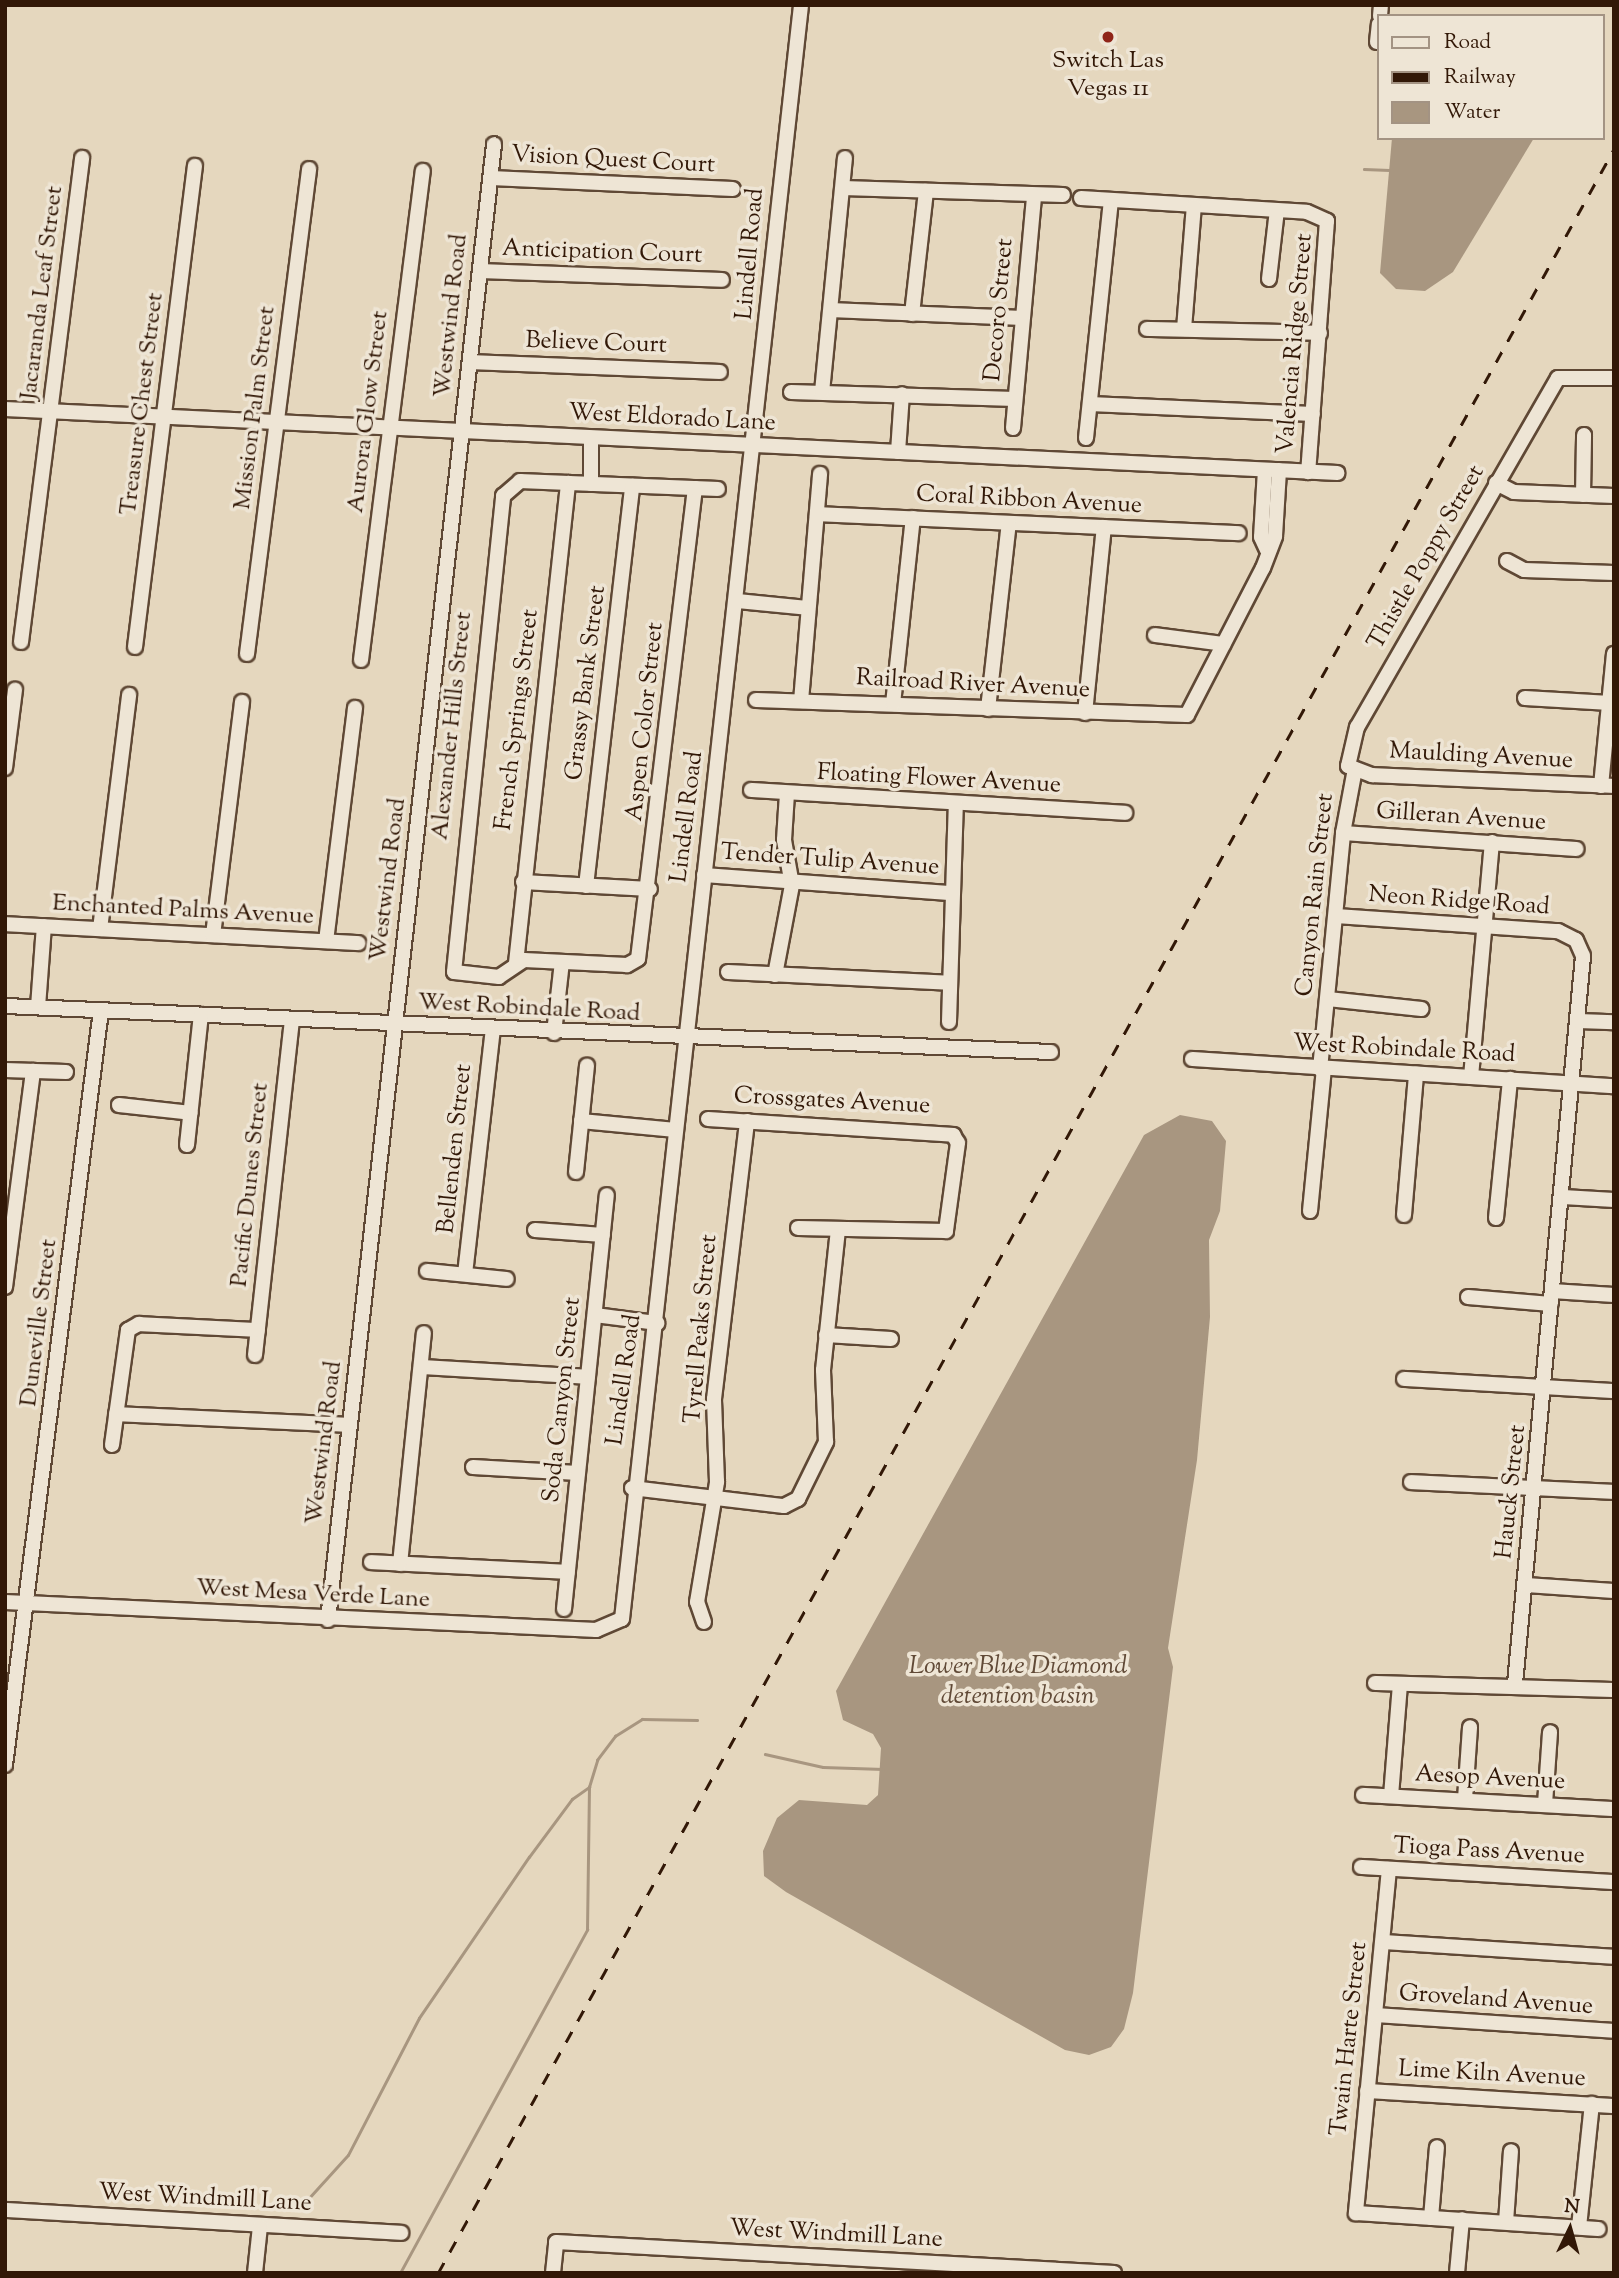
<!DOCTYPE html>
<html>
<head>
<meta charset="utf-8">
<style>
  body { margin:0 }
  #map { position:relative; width:1619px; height:2278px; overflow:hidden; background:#e5d7be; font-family:"Sorts Mill Goudy",serif }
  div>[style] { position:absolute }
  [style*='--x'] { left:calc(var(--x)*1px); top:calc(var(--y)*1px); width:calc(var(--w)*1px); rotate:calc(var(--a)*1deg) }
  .water>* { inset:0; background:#a89680 }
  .stream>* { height:2.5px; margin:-1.25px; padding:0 1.25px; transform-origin:1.25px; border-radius:1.25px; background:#a89680 }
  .roads { filter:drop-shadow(2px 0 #5f4835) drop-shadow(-2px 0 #5f4835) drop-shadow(0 2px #5f4835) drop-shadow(0 -2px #5f4835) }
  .minor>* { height:14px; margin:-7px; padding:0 7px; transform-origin:7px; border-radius:7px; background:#eee5d5 }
  .rail>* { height:2.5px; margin-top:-1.25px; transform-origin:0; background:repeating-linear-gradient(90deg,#321807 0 12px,transparent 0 24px) }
  .dots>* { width:19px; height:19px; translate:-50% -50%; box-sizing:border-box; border:4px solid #eee5d5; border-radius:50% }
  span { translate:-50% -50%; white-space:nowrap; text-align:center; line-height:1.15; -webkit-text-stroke:7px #eee5d5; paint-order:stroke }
  .poi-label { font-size:24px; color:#321807 }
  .street-label { font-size:24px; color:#321807 }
  .water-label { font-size:26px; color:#614a37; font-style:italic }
  .frame { position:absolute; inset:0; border:7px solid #321807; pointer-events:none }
  .legend { position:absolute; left:1377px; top:14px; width:228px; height:126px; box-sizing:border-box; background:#eee5d5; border:2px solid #a39383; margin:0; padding:9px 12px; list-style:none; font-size:21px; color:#321807 }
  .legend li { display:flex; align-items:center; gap:14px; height:35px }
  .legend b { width:35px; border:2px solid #a39383 }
  .north { position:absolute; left:1535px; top:2194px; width:70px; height:70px; -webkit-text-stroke:5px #eee5d5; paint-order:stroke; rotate:5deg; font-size:19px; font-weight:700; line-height:28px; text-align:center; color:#321807 }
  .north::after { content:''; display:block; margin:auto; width:24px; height:32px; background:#321807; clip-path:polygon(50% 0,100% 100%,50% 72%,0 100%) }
</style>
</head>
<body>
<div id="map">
  <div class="water">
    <i style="clip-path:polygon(1392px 138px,1534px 138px,1453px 272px,1425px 291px,1396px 289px,1380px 273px)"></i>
    <i style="clip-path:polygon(1180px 1115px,1212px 1121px,1226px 1141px,1220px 1211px,1209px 1240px,1210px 1317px,1197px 1460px,1168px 1648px,1173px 1667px,1133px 1993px,1124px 2029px,1111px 2047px,1089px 2055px,1065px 2050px,786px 1892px,764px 1876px,763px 1851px,777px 1818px,799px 1800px,867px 1805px,878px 1795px,881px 1748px,873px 1734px,843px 1720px,836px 1691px,1144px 1135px)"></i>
  </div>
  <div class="stream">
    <i style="--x:1364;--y:169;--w:25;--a:2"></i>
    <i style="--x:765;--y:1754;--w:59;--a:12.6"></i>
    <i style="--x:823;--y:1767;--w:60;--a:1.9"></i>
    <i style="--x:298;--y:2210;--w:74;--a:-47.7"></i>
    <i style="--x:348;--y:2155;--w:154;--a:-62.6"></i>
    <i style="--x:419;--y:2018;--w:195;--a:-55.7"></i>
    <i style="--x:529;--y:1857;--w:72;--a:-53.4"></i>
    <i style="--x:572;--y:1799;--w:21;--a:-35"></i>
    <i style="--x:400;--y:2273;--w:391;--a:-61.4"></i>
    <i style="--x:587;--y:1930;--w:143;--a:-89.2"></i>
    <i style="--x:589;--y:1787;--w:28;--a:-73"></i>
    <i style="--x:597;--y:1760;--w:30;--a:-53"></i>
    <i style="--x:615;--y:1736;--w:32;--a:-32"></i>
    <i style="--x:642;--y:1719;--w:55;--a:1"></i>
  </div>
  <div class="roads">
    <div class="minor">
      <i style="--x:1380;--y:16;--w:11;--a:-85"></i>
      <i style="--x:1377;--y:42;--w:18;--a:-84"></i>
      <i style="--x:491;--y:178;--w:242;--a:2.6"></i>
      <i style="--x:843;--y:188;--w:220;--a:1.8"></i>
      <i style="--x:1081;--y:198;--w:226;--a:3.5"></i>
      <i style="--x:1307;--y:212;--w:22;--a:24"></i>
      <i style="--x:1327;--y:221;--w:252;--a:94.3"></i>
      <i style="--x:480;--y:271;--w:242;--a:2.1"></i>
      <i style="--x:1269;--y:279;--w:69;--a:-83.4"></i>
      <i style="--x:831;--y:310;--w:191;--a:2.4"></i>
      <i style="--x:912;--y:314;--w:124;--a:-83.5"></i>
      <i style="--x:1147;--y:329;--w:173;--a:1.3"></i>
      <i style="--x:1184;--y:329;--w:123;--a:-85.4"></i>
      <i style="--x:470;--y:362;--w:250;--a:2.3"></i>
      <i style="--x:1614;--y:378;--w:56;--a:180"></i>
      <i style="--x:1558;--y:378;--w:403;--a:119.9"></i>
      <i style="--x:1357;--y:727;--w:40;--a:103"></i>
      <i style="--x:1348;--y:766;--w:26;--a:21"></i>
      <i style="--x:1372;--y:775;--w:242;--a:2.6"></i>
      <i style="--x:791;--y:392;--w:224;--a:1.8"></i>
      <i style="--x:822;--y:392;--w:235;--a:-84.4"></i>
      <i style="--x:1090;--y:404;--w:223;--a:2.6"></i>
      <i style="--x:5;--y:409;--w:1334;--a:2.75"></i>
      <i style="--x:1013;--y:428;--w:233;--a:-84.8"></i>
      <i style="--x:1086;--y:438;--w:238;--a:-84"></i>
      <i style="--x:898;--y:452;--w:58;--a:-86.1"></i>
      <i style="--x:1265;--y:470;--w:67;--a:93.4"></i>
      <i style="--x:1261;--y:537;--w:14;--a:65"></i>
      <i style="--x:1496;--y:483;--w:20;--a:27"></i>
      <i style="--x:1514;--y:492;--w:100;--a:2.3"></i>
      <i style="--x:591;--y:484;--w:46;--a:-90"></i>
      <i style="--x:695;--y:488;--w:474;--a:96.9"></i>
      <i style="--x:638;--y:959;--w:13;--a:151"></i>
      <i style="--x:627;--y:965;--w:103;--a:-177.2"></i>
      <i style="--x:524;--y:960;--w:30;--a:146"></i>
      <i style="--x:499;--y:977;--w:45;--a:-173.7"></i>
      <i style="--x:454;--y:972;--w:479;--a:-84.1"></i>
      <i style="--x:503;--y:496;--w:23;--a:-41"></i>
      <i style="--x:520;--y:481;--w:198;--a:2.3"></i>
      <i style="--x:1583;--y:495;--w:60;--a:-89"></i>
      <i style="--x:817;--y:514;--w:422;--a:2.6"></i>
      <i style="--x:1507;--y:561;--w:19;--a:28"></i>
      <i style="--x:1524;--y:570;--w:90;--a:1.9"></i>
      <i style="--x:737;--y:601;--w:71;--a:5.6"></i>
      <i style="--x:1155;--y:635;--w:69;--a:7.5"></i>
      <i style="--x:21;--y:642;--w:488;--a:-82.8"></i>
      <i style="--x:135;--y:647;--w:485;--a:-82.9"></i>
      <i style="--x:247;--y:654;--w:489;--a:-82.7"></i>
      <i style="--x:361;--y:660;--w:493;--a:-82.8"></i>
      <i style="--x:1525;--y:698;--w:85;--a:3.4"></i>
      <i style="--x:756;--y:700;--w:431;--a:2"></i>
      <i style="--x:1187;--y:715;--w:165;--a:-62.7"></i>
      <i style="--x:1263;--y:568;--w:34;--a:-69"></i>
      <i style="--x:1275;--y:536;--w:66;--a:-86.5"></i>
      <i style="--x:801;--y:701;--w:228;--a:-85.2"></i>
      <i style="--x:893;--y:704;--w:187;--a:-83.9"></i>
      <i style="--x:988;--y:709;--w:187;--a:-83.6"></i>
      <i style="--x:1085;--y:713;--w:187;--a:-84.2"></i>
      <i style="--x:5;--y:768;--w:79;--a:-82.7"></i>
      <i style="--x:1601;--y:786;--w:133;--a:-84.4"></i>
      <i style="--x:751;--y:790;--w:375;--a:3.5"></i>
      <i style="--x:1343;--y:833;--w:234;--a:3.9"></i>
      <i style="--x:704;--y:875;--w:249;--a:4.2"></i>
      <i style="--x:523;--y:882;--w:127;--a:3.2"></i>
      <i style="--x:586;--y:886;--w:403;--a:-83.4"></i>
      <i style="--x:1336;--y:916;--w:223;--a:3.9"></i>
      <i style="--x:1558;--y:931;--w:20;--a:27"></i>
      <i style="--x:1576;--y:940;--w:17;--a:66"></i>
      <i style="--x:1583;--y:956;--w:731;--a:95.34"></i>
      <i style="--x:5;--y:924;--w:354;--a:3.1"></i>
      <i style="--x:100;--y:929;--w:236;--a:-82.9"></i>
      <i style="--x:213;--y:935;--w:235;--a:-82.9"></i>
      <i style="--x:326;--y:941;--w:235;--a:-82.9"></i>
      <i style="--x:516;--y:963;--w:483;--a:-83.8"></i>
      <i style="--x:728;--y:972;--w:221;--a:2.8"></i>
      <i style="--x:775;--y:975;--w:92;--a:-79.3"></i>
      <i style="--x:792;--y:885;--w:46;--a:-100.1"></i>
      <i style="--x:784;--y:840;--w:47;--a:-86.3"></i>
      <i style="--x:1328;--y:999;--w:94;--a:6.1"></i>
      <i style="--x:5;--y:1006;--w:1047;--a:2.52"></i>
      <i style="--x:38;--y:1007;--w:81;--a:-85.8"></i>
      <i style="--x:1578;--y:1021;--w:36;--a:2"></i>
      <i style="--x:949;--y:1022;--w:218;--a:-88.2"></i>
      <i style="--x:554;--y:1033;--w:71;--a:-83.6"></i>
      <i style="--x:1192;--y:1059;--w:423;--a:3.7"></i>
      <i style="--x:1320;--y:1069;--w:237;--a:-84.4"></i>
      <i style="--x:1343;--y:833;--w:65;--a:-79.4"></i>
      <i style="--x:5;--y:1070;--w:61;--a:1.9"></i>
      <i style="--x:1471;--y:1077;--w:236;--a:-84.9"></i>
      <i style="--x:119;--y:1105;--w:72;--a:6.3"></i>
      <i style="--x:708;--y:1119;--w:246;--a:3.7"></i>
      <i style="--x:953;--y:1135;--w:9;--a:58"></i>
      <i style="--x:958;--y:1143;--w:89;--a:97.8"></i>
      <i style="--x:946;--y:1231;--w:148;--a:-178.8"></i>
      <i style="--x:581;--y:1121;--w:95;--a:5.4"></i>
      <i style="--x:187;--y:1145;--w:131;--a:-83.9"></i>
      <i style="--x:576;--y:1172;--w:107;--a:-84.1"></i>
      <i style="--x:1563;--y:1197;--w:51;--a:3.4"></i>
      <i style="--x:1310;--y:1211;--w:143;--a:-84.4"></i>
      <i style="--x:1404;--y:1215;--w:142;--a:-85.1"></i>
      <i style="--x:1496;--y:1218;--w:140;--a:-84.2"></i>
      <i style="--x:535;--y:1230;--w:68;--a:4.2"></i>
      <i style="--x:427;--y:1271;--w:80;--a:5.7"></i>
      <i style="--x:465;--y:1274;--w:246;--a:-83.5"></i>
      <i style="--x:5;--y:1287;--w:218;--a:-82.6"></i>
      <i style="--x:1552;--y:1291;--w:62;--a:3.7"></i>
      <i style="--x:1468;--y:1297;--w:83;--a:4.8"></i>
      <i style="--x:595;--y:1315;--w:63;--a:7.4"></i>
      <i style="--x:826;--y:1335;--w:65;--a:3.5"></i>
      <i style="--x:255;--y:1355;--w:337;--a:-83.7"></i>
      <i style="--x:421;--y:1367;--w:167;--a:3.4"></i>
      <i style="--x:1404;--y:1379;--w:210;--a:3.3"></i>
      <i style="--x:116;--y:1414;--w:234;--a:2.7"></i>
      <i style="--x:112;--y:1445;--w:116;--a:-82.1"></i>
      <i style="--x:128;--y:1330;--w:13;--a:-29"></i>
      <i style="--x:139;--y:1324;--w:119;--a:2.9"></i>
      <i style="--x:473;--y:1467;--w:105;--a:3.3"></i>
      <i style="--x:1411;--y:1482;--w:203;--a:2.8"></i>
      <i style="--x:632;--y:1488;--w:153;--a:6.8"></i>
      <i style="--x:784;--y:1506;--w:16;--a:-27"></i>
      <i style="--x:798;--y:1499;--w:64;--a:-63.8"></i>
      <i style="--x:826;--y:1442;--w:72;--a:-92.4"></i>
      <i style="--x:823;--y:1370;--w:141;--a:-83.9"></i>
      <i style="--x:371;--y:1562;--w:197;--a:2.9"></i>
      <i style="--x:400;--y:1564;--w:232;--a:-84.1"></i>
      <i style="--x:1526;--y:1585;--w:88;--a:3.9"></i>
      <i style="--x:5;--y:1602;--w:592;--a:2.71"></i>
      <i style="--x:596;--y:1630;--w:28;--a:-23"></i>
      <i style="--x:622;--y:1619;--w:1624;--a:-83.67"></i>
      <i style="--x:564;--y:1609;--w:416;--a:-84.1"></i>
      <i style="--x:328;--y:1620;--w:1485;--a:-83.58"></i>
      <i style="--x:704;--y:1622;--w:21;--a:-109"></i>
      <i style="--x:697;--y:1602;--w:122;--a:-80.5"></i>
      <i style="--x:717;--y:1482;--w:83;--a:-92.1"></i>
      <i style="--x:714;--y:1399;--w:280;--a:-83.2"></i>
      <i style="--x:1375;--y:1683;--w:239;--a:1.7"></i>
      <i style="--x:5;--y:1765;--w:761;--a:-82.75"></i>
      <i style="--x:1363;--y:1795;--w:251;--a:3.2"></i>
      <i style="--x:1391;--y:1796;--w:111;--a:-85.4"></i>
      <i style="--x:1465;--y:1799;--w:72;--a:-86"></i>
      <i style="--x:1545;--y:1804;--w:72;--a:-86"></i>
      <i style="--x:1361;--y:1867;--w:253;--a:3.4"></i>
      <i style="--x:1389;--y:1869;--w:346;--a:95.5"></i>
      <i style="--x:1356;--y:2213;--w:243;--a:3.8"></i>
      <i style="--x:1383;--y:1942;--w:231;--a:3.7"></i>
      <i style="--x:1375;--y:2015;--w:240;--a:3.8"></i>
      <i style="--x:1367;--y:2091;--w:247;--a:3.5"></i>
      <i style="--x:5;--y:2210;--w:397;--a:3.3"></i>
      <i style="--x:1431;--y:2218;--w:71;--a:-85.2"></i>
      <i style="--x:1506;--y:2222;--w:71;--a:-86"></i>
      <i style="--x:1579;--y:2227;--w:124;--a:-84"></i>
      <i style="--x:255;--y:2273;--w:47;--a:-83.9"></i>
      <i style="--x:553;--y:2273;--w:31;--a:-84"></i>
      <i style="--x:556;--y:2242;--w:559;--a:3.18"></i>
      <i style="--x:1457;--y:2273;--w:54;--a:-84.7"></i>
    </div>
  </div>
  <div class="rail">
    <i style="--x:438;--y:2273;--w:2428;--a:-61.03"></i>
  </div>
  <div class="dots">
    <i style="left:1108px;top:37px;background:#8f2418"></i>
  </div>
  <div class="poi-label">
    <span style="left:1108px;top:76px">Switch Las<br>Vegas 11</span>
  </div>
  <div class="street-label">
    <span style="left:613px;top:161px;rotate:3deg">Vision Quest Court</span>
    <span style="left:602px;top:253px;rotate:2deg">Anticipation Court</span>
    <span style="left:751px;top:254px;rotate:-85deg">Lindell Road</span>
    <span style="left:43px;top:293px;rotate:-83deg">Jacaranda Leaf Street</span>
    <span style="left:1000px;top:310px;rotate:-85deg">Decoro Street</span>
    <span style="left:452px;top:316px;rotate:-84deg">Westwind Road</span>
    <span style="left:596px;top:344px;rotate:2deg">Believe Court</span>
    <span style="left:1296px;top:344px;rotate:-85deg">Valencia Ridge Street</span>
    <span style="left:143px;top:404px;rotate:-83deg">Treasure Chest Street</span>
    <span style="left:256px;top:408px;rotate:-83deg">Mission Palm Street</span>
    <span style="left:369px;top:412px;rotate:-83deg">Aurora Glow Street</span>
    <span style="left:672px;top:419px;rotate:3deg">West Eldorado Lane</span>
    <span style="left:1029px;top:501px;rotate:3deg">Coral Ribbon Avenue</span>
    <span style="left:1427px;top:558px;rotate:-60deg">Thistle Poppy Street</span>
    <span style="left:587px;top:683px;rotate:-83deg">Grassy Bank Street</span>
    <span style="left:973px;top:685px;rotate:3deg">Railroad River Avenue</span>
    <span style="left:518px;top:720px;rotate:-83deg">French Springs Street</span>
    <span style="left:646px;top:722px;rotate:-84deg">Aspen Color Street</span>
    <span style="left:453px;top:726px;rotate:-84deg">Alexander Hills Street</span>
    <span style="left:1481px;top:757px;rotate:3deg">Maulding Avenue</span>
    <span style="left:939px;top:780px;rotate:3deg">Floating Flower Avenue</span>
    <span style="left:688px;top:817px;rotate:-83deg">Lindell Road</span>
    <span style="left:1461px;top:818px;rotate:4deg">Gilleran Avenue</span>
    <span style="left:830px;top:861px;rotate:4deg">Tender Tulip Avenue</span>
    <span style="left:389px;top:880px;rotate:-83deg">Westwind Road</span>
    <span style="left:1316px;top:895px;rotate:-84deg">Canyon Rain Street</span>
    <span style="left:1459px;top:902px;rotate:4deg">Neon Ridge Road</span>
    <span style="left:183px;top:911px;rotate:3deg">Enchanted Palms Avenue</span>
    <span style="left:529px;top:1009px;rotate:3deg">West Robindale Road</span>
    <span style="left:1404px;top:1050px;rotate:3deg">West Robindale Road</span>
    <span style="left:832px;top:1102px;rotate:3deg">Crossgates Avenue</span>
    <span style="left:456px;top:1149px;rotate:-84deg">Bellenden Street</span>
    <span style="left:251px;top:1185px;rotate:-84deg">Pacific Dunes Street</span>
    <span style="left:40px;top:1323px;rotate:-83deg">Duneville Street</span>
    <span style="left:702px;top:1329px;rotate:-85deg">Tyrell Peaks Street</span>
    <span style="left:625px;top:1380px;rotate:-82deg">Lindell Road</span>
    <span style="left:563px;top:1400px;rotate:-84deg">Soda Canyon Street</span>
    <span style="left:325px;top:1443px;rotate:-83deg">Westwind Road</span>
    <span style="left:1512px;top:1492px;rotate:-84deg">Hauck Street</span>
    <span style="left:313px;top:1595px;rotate:3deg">West Mesa Verde Lane</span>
    <span style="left:1490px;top:1779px;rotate:3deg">Aesop Avenue</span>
    <span style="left:1489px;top:1852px;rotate:3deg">Tioga Pass Avenue</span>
    <span style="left:1496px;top:2001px;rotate:4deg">Groveland Avenue</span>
    <span style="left:1350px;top:2039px;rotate:-84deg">Twain Harte Street</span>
    <span style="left:1492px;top:2075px;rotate:3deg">Lime Kiln Avenue</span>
    <span style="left:205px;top:2199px;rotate:3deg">West Windmill Lane</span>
    <span style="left:836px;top:2235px;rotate:3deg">West Windmill Lane</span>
  </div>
  <div class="water-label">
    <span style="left:1018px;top:1682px">Lower Blue Diamond<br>detention basin</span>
  </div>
  <div class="frame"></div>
  <ul class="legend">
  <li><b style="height:9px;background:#eee5d5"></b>Road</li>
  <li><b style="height:9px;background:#321807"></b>Railway</li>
  <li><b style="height:19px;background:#a89680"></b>Water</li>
  </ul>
  <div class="north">N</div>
</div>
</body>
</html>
